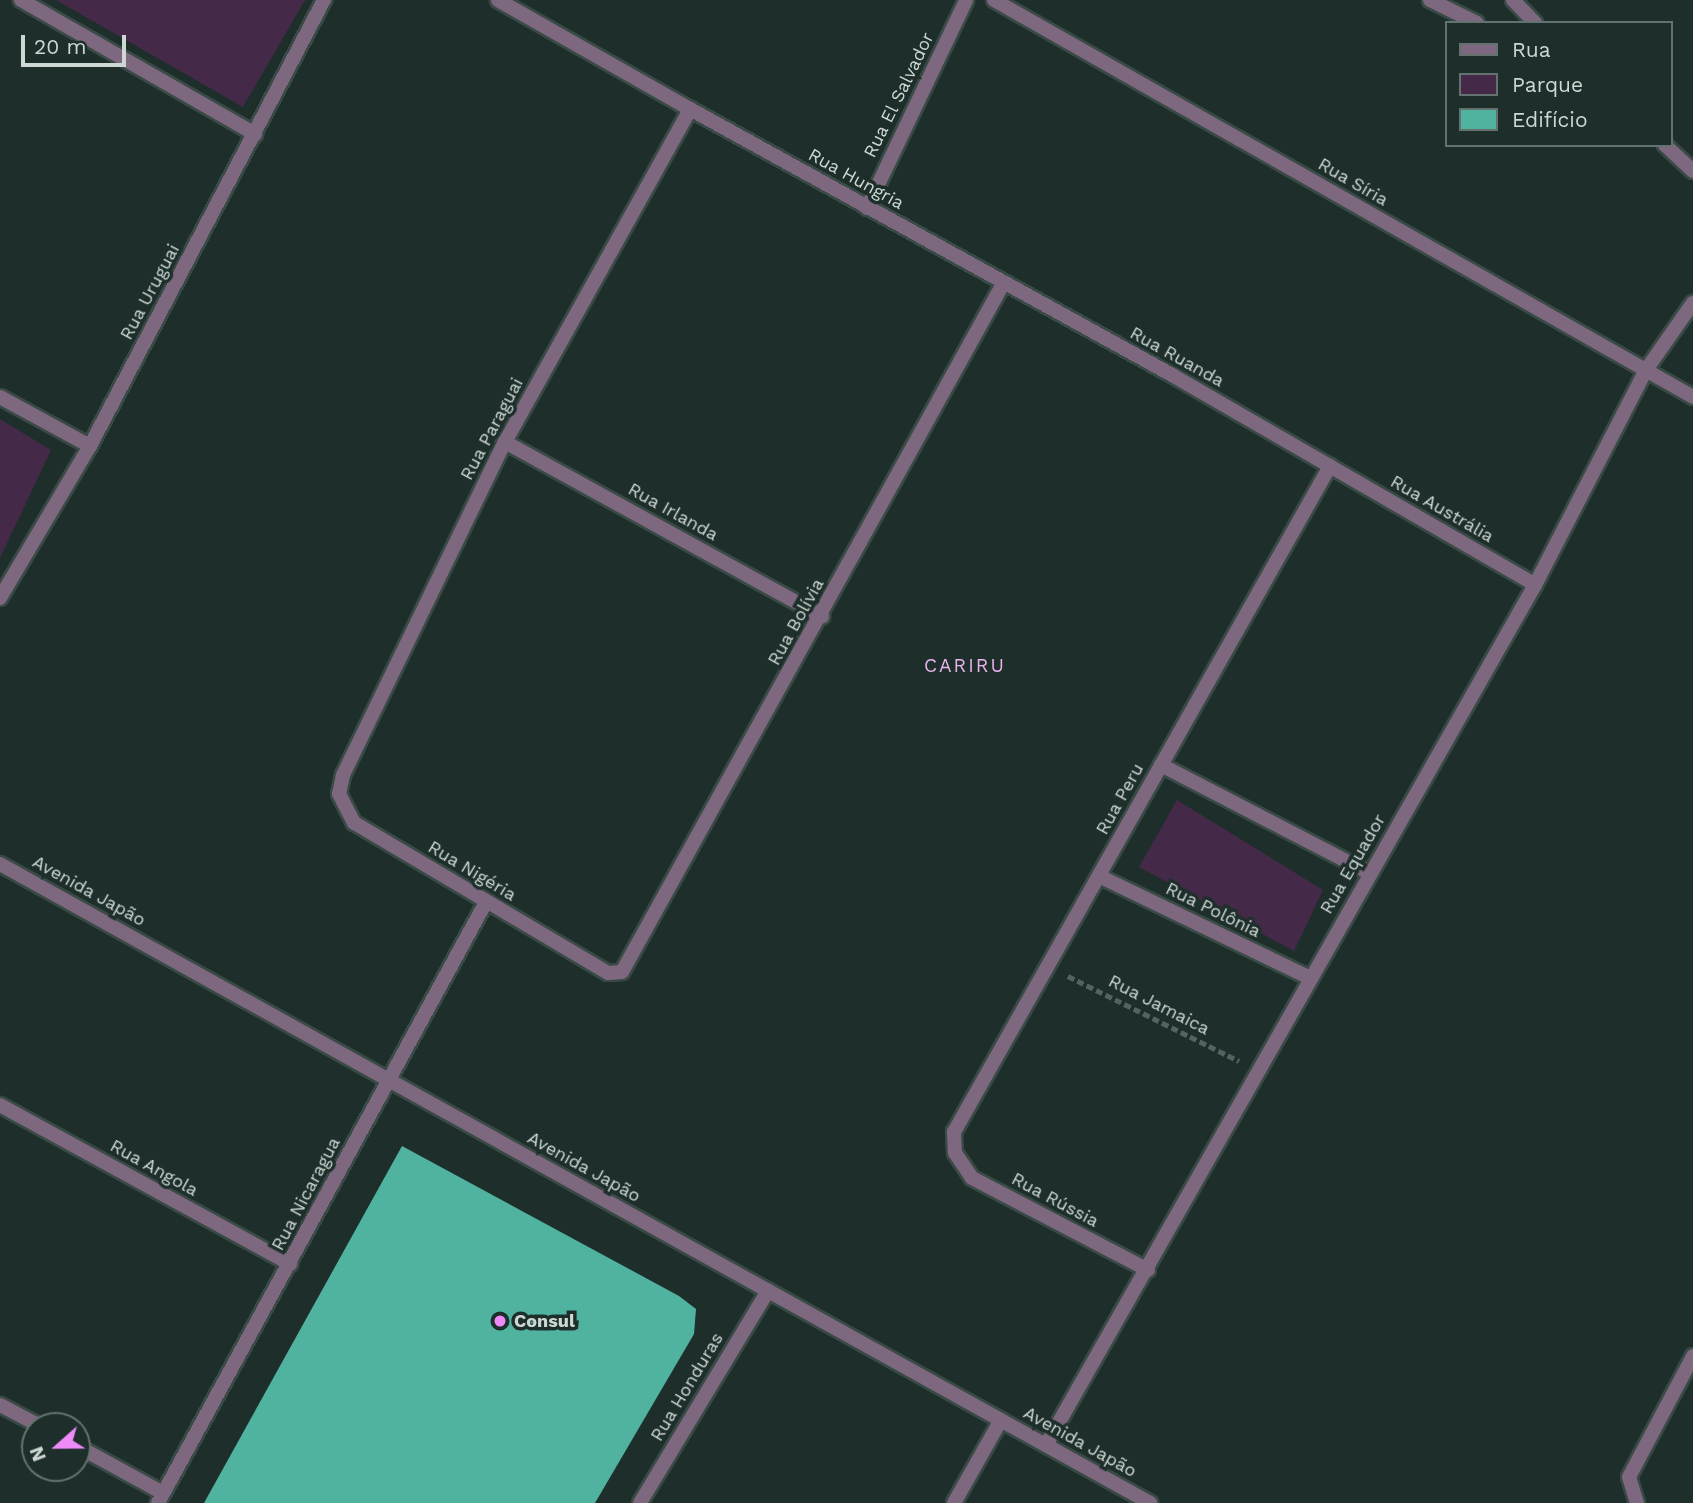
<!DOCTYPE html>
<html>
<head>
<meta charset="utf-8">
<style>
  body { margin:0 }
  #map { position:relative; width:1693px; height:1503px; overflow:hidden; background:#1e2f2b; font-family:"Work Sans",sans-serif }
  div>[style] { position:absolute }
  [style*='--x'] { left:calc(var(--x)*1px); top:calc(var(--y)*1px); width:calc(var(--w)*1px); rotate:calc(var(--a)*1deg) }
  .green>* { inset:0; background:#452948 }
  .building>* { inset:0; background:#50b3a0 }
  .path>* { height:4.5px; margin-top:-2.25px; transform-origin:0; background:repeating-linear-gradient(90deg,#54635f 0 7px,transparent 0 10.5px) }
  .roads { filter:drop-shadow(2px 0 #3a4a46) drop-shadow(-2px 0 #3a4a46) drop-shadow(0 2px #3a4a46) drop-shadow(0 -2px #3a4a46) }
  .service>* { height:14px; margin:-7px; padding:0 7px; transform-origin:7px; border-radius:7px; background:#7e687f }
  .minor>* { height:14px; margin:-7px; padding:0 7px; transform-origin:7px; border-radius:7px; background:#7e687f }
  .tertiary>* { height:14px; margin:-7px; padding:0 7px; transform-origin:7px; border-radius:7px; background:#7e687f }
  .dots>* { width:19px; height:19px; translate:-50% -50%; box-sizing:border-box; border:4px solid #1e2f2b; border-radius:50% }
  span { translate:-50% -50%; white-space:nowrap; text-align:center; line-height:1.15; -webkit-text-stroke:7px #1e2f2b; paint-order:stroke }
  .street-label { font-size:18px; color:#cdd7d4 }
  .poi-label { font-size:18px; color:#cdd7d4; font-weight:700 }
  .left { translate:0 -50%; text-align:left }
  .neighbourhood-label { font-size:19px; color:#eab3ee; letter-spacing:2px }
  .legend { position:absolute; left:1445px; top:21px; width:228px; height:126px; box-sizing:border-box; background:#1e2f2b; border:2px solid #64726f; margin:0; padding:9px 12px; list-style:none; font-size:21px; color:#cdd7d4 }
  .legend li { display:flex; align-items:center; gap:14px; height:35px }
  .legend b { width:35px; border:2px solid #64726f }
  .north { position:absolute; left:21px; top:1412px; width:70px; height:70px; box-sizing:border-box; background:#1e2f2b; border:2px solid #64726f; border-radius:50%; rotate:249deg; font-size:19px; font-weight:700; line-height:28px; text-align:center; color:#cdd7d4 }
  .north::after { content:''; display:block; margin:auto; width:24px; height:32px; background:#ee8bf8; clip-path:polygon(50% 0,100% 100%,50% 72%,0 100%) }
  .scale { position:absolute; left:21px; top:35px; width:105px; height:32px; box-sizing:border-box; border:4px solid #cdd7d4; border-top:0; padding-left:9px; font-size:21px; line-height:24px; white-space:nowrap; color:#cdd7d4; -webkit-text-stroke:5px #1e2f2b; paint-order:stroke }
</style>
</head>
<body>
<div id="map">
  <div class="green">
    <i style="clip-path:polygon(56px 0,305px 0,243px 107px)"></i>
    <i style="clip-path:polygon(0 419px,51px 450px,0 558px)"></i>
    <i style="clip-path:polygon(1177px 800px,1323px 890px,1294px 951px,1139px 867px)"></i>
  </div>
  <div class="building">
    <i style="clip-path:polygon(402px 1146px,679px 1296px,696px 1309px,694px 1334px,595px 1503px,204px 1503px)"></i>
  </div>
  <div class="path">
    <i style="--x:1068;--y:976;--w:191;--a:26.4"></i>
  </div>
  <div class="roads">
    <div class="service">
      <i style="--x:498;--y:0;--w:221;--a:29.6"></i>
    </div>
    <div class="minor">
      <i style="--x:21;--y:0;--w:270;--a:29.8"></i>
      <i style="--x:994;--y:0;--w:804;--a:29.59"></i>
      <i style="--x:1430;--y:0;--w:52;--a:26.1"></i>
      <i style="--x:1513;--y:0;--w:32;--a:46"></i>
      <i style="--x:1665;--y:145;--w:38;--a:43"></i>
      <i style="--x:867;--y:208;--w:230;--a:-64.5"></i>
      <i style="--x:1003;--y:284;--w:786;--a:118.98"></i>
      <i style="--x:622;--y:972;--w:14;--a:176"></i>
      <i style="--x:608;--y:973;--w:295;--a:-149.4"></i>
      <i style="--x:354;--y:823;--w:33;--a:-117"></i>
      <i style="--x:339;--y:794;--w:19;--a:-78"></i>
      <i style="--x:343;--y:775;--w:370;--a:-64.1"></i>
      <i style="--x:505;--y:442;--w:381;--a:-60.9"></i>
      <i style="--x:690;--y:109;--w:551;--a:28.89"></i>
      <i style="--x:1172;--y:375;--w:419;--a:30"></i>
      <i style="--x:0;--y:397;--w:102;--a:28.6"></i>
      <i style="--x:505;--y:442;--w:362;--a:28.8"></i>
      <i style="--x:0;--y:598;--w:177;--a:-59.4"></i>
      <i style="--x:90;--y:446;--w:504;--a:-62.32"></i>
      <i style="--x:1161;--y:765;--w:234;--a:27.4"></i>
      <i style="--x:1099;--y:876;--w:234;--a:25.8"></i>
      <i style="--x:0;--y:1105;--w:331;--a:28.7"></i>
      <i style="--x:1148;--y:1270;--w:199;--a:-152.4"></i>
      <i style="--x:972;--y:1178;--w:30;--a:-124"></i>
      <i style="--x:955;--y:1153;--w:21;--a:-93"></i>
      <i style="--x:954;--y:1132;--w:765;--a:-60.55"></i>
      <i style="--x:0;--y:1405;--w:45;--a:27.7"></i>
      <i style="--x:1046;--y:1445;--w:989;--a:-60.38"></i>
      <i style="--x:1535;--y:585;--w:242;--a:-62.7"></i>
      <i style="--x:1646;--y:370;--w:82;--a:-55"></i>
      <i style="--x:77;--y:1446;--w:98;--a:28.7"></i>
      <i style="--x:158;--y:1503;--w:685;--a:-61.38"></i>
      <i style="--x:640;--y:1503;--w:248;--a:-58.9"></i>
      <i style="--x:954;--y:1503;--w:95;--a:-60.5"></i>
      <i style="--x:1637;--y:1503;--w:27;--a:-107"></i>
      <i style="--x:1629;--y:1477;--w:137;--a:-62.1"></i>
    </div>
    <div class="tertiary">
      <i style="--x:0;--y:864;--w:1316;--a:29.06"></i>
    </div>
  </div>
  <div class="dots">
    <i style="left:500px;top:1321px;background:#ee8bf8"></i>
  </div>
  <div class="street-label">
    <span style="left:899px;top:95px;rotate:-64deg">Rua El Salvador</span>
    <span style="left:856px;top:179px;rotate:29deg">Rua Hungria</span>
    <span style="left:1353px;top:182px;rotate:30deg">Rua Síria</span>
    <span style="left:150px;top:292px;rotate:-62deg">Rua Uruguai</span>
    <span style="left:1177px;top:357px;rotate:29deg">Rua Ruanda</span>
    <span style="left:492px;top:429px;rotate:-62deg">Rua Paraguai</span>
    <span style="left:1442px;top:509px;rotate:30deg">Rua Austrália</span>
    <span style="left:673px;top:512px;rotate:29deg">Rua Irlanda</span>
    <span style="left:796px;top:622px;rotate:-61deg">Rua Bolívia</span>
    <span style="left:1120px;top:799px;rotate:-61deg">Rua Peru</span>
    <span style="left:1353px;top:864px;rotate:-60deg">Rua Equador</span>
    <span style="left:472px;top:871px;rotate:31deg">Rua Nigéria</span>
    <span style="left:89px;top:891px;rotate:29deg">Avenida Japão</span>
    <span style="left:1213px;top:910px;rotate:26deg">Rua Polônia</span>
    <span style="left:1159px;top:1005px;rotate:27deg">Rua Jamaica</span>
    <span style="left:584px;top:1167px;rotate:29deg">Avenida Japão</span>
    <span style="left:154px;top:1168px;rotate:29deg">Rua Angola</span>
    <span style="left:306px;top:1194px;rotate:-62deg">Rua Nicaragua</span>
    <span style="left:1055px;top:1200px;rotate:28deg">Rua Rússia</span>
    <span style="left:687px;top:1387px;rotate:-59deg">Rua Honduras</span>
    <span style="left:1080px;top:1442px;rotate:29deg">Avenida Japão</span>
  </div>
  <div class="poi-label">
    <span class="left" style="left:514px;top:1321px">Consul</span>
  </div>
  <div class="neighbourhood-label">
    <span style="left:965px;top:666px">CARIRU</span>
  </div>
  <ul class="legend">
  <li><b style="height:9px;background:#7e687f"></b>Rua</li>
  <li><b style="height:19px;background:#452948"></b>Parque</li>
  <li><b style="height:19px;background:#50b3a0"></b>Edifício</li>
  </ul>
  <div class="north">N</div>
  <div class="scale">20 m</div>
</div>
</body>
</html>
